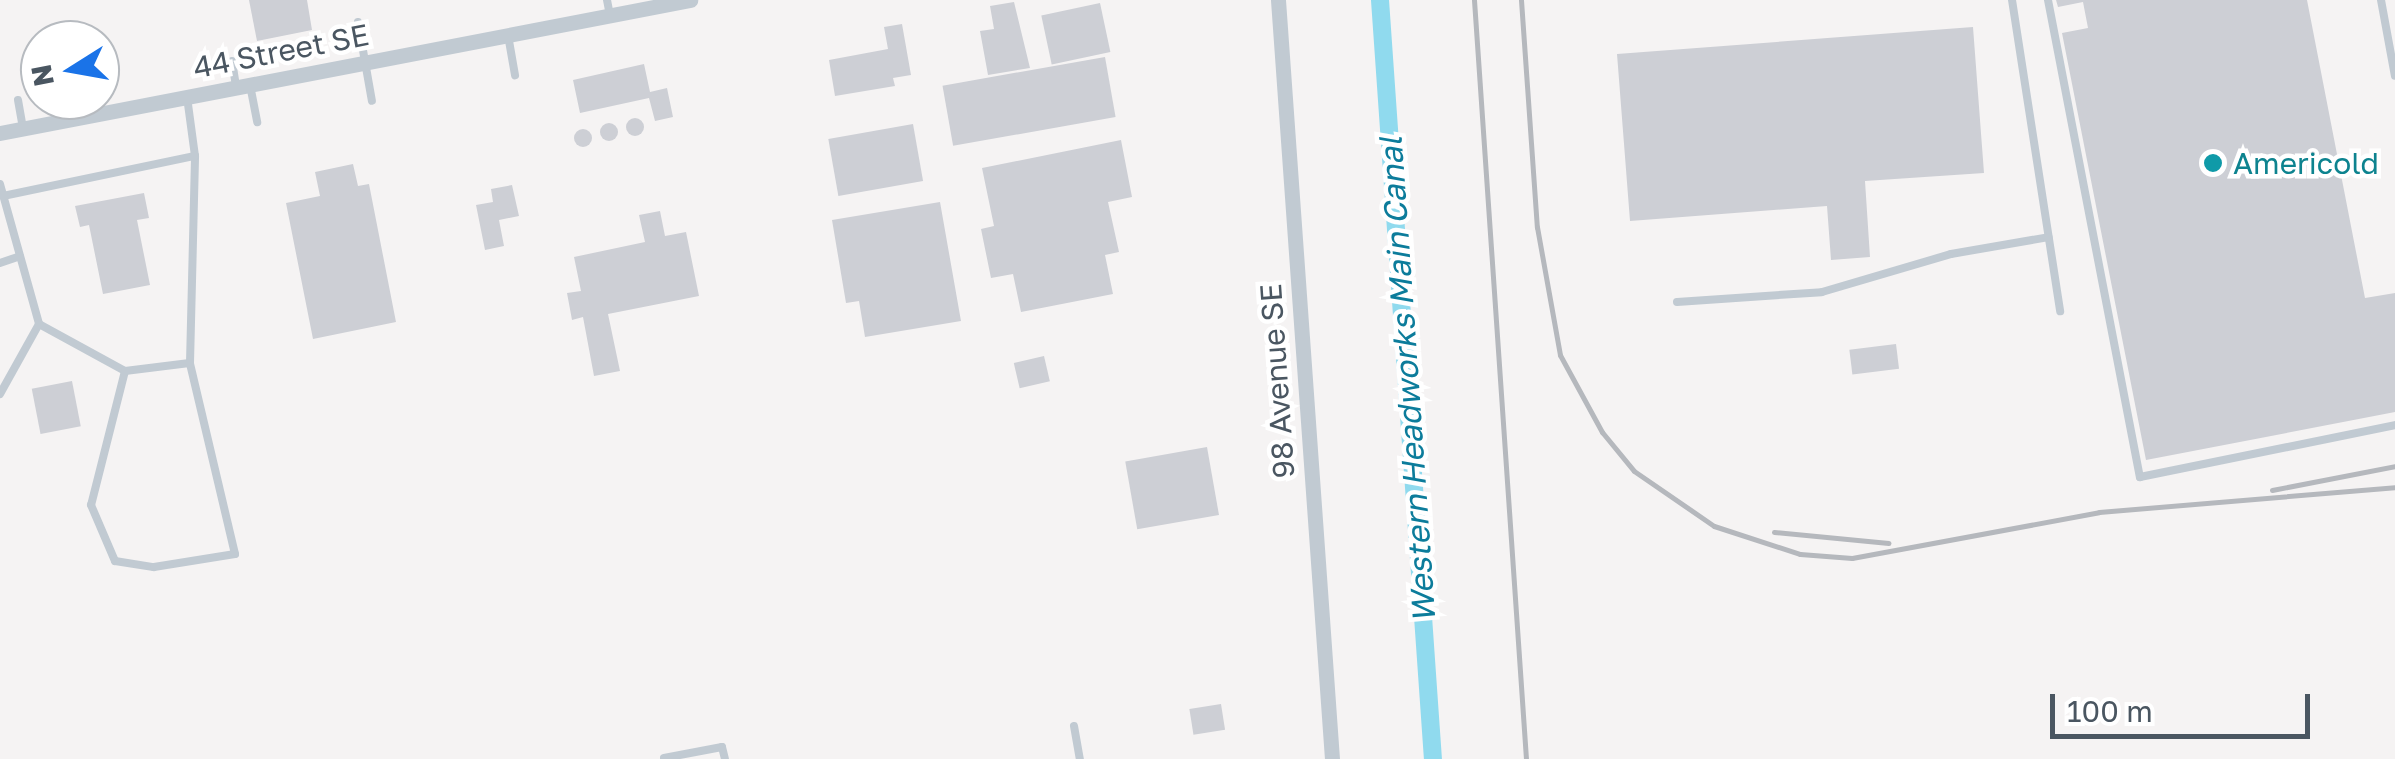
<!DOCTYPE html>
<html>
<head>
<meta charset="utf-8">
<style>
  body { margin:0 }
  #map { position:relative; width:2395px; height:759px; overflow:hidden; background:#f5f3f3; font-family:"Golos Text",sans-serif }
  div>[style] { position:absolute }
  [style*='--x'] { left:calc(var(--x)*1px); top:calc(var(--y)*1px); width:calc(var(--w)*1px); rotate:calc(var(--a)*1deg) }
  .canal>* { height:18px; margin:-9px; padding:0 9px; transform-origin:9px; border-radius:9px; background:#90daee }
  .building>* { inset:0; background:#cdcfd5; transform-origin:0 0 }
  .round { border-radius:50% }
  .lane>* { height:8px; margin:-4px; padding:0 4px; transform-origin:4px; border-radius:4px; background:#c1cad2 }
  .street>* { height:15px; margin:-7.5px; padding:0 7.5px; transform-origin:7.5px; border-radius:7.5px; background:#c1cad2 }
  .rail>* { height:5px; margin:-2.5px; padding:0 2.5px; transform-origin:2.5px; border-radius:2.5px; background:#b5b8bd }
  .dots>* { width:28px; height:28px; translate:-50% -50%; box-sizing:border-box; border:5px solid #fff; border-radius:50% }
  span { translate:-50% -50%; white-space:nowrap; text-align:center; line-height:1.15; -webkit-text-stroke:9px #fff; paint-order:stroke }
  .street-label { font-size:30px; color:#4a5661 }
  .culture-label { font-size:30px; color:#0d838f }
  .left { translate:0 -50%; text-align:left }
  .water-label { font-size:32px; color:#0c7c9b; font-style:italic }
  .north { position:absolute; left:20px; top:20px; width:100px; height:100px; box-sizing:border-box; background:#fff; border:2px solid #b7bbc0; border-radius:50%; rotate:259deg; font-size:28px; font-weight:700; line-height:40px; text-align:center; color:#4a5661 }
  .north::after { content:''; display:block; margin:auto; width:35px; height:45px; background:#1a73e8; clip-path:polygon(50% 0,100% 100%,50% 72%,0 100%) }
  .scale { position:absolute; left:2050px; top:694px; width:260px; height:45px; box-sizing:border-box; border:5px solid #4a5661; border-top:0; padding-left:12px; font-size:30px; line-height:35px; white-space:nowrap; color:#4a5661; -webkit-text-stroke:8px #fff; paint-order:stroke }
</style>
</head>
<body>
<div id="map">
  <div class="canal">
    <i style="--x:1380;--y:0;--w:761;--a:86.01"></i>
  </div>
  <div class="building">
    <i style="clip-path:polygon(249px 0,307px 0,312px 30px,257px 41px)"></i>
    <i style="clip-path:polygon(2056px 0,2307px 0,2365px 298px,2395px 293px,2395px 412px,2146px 460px,2062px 33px,2088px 28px,2083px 2px,2058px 7px)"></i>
    <i style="clip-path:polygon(1014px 2px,1030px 68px,988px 75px,980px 31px,994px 29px,990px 6px)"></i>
    <i style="left:1100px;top:3px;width:50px;height:60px;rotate:78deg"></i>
    <i style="clip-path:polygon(902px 24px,911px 75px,893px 78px,895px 86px,835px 96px,829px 60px,888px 49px,884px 27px)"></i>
    <i style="clip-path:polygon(1973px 27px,1984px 173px,1865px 181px,1870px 257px,1831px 260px,1827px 206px,1630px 221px,1617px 54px)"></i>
    <i style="left:1105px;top:57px;width:61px;height:165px;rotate:80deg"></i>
    <i style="clip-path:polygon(644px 64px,650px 92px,667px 88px,673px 117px,655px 121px,649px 98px,580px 113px,573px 80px)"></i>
    <i class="round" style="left:626px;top:118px;width:18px;height:18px"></i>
    <i class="round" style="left:600px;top:123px;width:18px;height:18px"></i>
    <i style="left:913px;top:124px;width:58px;height:86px;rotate:80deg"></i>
    <i class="round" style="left:574px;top:129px;width:18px;height:18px"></i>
    <i style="clip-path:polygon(1121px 140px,1132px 197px,1108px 202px,1119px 252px,1105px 255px,1113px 294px,1021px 312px,1013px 274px,991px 278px,981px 229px,994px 226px,982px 168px)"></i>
    <i style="clip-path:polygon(353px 164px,358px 186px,369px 184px,396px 322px,313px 339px,286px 203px,320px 196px,315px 172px)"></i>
    <i style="clip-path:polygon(512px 185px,519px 216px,499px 220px,504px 246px,485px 250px,476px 205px,493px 202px,491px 189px)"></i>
    <i style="clip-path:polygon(144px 193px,149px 218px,137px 220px,150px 285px,103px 294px,89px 225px,80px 227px,75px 206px)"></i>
    <i style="clip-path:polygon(940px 202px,961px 321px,865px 337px,859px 301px,846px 303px,832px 220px)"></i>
    <i style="clip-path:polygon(660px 211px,665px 236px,686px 232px,699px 296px,608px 314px,620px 371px,594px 376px,583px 317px,572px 320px,567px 293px,581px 291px,574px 257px,645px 242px,639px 215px)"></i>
    <i style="left:1896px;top:344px;width:25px;height:47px;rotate:83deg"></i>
    <i style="left:1044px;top:356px;width:26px;height:31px;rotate:77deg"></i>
    <i style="left:72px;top:381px;width:46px;height:41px;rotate:79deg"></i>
    <i style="left:1207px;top:447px;width:69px;height:83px;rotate:80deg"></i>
    <i style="left:1221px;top:704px;width:26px;height:32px;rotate:81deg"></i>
  </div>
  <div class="lane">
    <i style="--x:607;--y:0;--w:15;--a:79"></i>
    <i style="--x:2012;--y:0;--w:315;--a:81.2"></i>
    <i style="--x:2048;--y:0;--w:486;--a:79.1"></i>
    <i style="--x:2140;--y:477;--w:260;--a:-11.5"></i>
    <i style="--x:2381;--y:0;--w:77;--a:79.6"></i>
    <i style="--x:358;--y:22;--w:80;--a:80"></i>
    <i style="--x:508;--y:35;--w:41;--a:80.1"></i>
    <i style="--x:232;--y:61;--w:25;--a:81"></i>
    <i style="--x:250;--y:85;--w:38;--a:79"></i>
    <i style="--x:18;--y:100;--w:28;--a:80"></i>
    <i style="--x:0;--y:184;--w:145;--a:74.4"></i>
    <i style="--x:39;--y:324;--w:98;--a:28.7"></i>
    <i style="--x:125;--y:371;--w:65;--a:-7"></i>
    <i style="--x:190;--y:363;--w:207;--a:-88.6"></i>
    <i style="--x:195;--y:156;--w:60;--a:-97.7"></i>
    <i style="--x:3;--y:196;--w:196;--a:-11.8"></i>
    <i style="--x:0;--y:263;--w:21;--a:-19"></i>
    <i style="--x:1677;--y:302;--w:145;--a:-3.9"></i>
    <i style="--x:1822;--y:292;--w:134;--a:-16.4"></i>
    <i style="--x:1951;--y:254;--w:99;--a:-9.8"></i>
    <i style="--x:125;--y:371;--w:138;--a:104.2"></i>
    <i style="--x:91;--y:505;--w:61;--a:66.8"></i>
    <i style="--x:115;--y:561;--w:39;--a:9"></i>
    <i style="--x:154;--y:567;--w:82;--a:-9.1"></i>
    <i style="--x:235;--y:554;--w:196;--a:-103.3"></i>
    <i style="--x:0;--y:394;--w:80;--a:-60.9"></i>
    <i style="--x:1074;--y:726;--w:34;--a:80"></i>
    <i style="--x:664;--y:758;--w:59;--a:-10.7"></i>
    <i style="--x:722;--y:747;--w:12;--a:76"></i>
  </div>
  <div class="street">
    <i style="--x:1278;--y:0;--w:761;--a:85.93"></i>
    <i style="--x:0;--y:133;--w:703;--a:-10.91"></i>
  </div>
  <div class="rail">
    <i style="--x:1474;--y:0;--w:761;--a:86.08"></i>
    <i style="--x:1521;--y:0;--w:228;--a:86"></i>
    <i style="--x:1537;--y:227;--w:130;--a:79.8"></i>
    <i style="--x:1560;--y:355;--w:88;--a:61.4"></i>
    <i style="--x:1602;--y:432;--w:50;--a:50.6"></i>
    <i style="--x:1634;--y:471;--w:97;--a:34.5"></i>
    <i style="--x:1714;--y:526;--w:90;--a:18"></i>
    <i style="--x:1800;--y:554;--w:52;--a:4.4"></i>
    <i style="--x:1852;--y:558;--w:251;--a:-10.5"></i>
    <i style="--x:2099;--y:512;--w:297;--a:-4.8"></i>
    <i style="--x:2272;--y:490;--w:125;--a:-11"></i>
    <i style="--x:1774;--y:532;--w:115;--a:5.5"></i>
  </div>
  <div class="dots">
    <i style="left:2213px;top:163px;background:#0f9aa8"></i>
  </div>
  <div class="street-label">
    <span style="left:281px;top:51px;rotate:-11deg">44 Street SE</span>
    <span style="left:1277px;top:381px;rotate:-94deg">98 Avenue SE</span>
  </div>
  <div class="culture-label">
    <span class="left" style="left:2233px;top:163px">Americold</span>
  </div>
  <div class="water-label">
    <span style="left:1407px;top:380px;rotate:-94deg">Western Headworks Main Canal</span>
  </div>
  <div class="north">N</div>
  <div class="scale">100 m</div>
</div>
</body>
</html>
